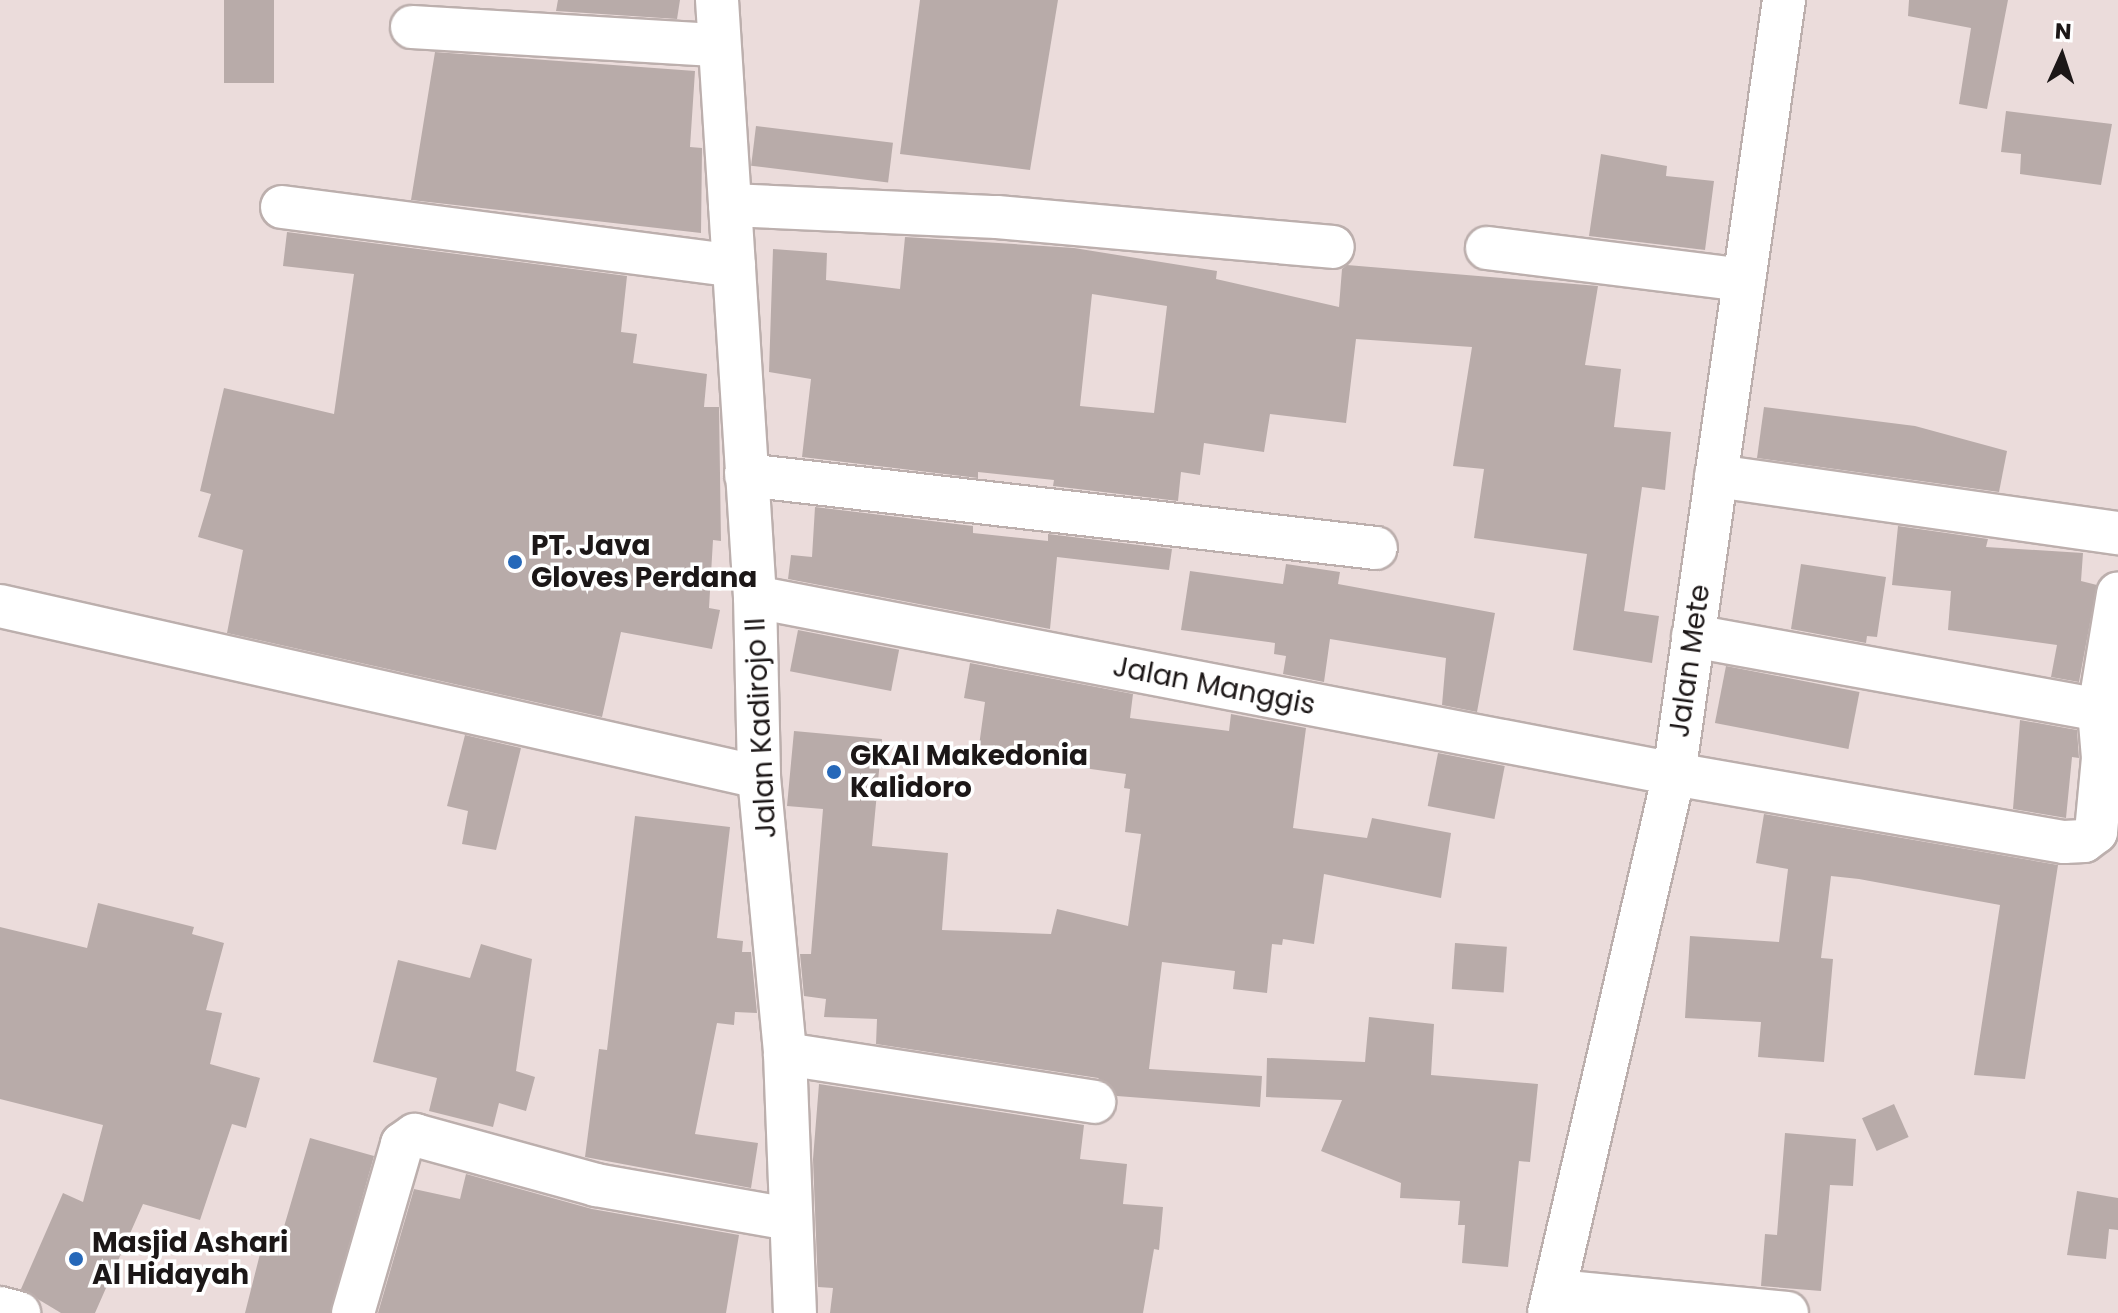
<!DOCTYPE html>
<html>
<head>
<meta charset="utf-8">
<style>
  body { margin:0 }
  #map { position:relative; width:2118px; height:1313px; overflow:hidden; background:#ebdcdb; font-family:Poppins,sans-serif }
  div>[style] { position:absolute }
  [style*='--x'] { left:calc(var(--x)*1px); top:calc(var(--y)*1px); width:calc(var(--w)*1px); rotate:calc(var(--a)*1deg) }
  .building>* { inset:0; background:#b8aba9; transform-origin:0 0 }
  .roads { filter:drop-shadow(2px 0 #bcafad) drop-shadow(-2px 0 #bcafad) drop-shadow(0 2px #bcafad) drop-shadow(0 -2px #bcafad) }
  .minor>* { height:42px; margin:-21px; padding:0 21px; transform-origin:21px; border-radius:21px; background:#fff }
  .dots>* { width:22px; height:22px; translate:-50% -50%; box-sizing:border-box; border:4px solid #fff; border-radius:50% }
  span { translate:-50% -50%; white-space:nowrap; text-align:center; line-height:1.15; -webkit-text-stroke:7px #fff; paint-order:stroke }
  .poi-label { font-size:28px; color:#1c1717; font-weight:700 }
  .left { translate:0 -50%; text-align:left }
  .street-label { font-size:28px; color:#1c1717 }
  .north { position:absolute; left:2022px; top:16px; width:80px; height:80px; -webkit-text-stroke:6px #fff; paint-order:stroke; rotate:3deg; font-size:22px; font-weight:700; line-height:32px; text-align:center; color:#1c1717 }
  .north::after { content:''; display:block; margin:auto; width:28px; height:36px; background:#1c1717; clip-path:polygon(50% 0,100% 100%,50% 72%,0 100%) }
</style>
</head>
<body>
<div id="map">
  <div class="building">
    <i style="left:224px;top:0;width:50px;height:83px"></i>
    <i style="clip-path:polygon(558px 0,680px 0,677px 19px,556px 11px)"></i>
    <i style="clip-path:polygon(920px 0,1058px 0,1030px 170px,900px 154px)"></i>
    <i style="clip-path:polygon(1909px 0,2008px 0,1987px 109px,1959px 104px,1971px 28px,1908px 16px)"></i>
    <i style="clip-path:polygon(435px 52px,695px 71px,690px 147px,702px 148px,701px 233px,411px 200px)"></i>
    <i style="clip-path:polygon(2006px 111px,2112px 124px,2101px 185px,2020px 174px,2021px 154px,2001px 152px)"></i>
    <i style="left:756px;top:126px;width:138px;height:40px;rotate:7deg"></i>
    <i style="clip-path:polygon(1601px 154px,1667px 166px,1666px 176px,1714px 181px,1705px 250px,1589px 236px)"></i>
    <i style="clip-path:polygon(287px 232px,627px 276px,621px 332px,637px 334px,633px 363px,707px 374px,704px 407px,719px 407px,721px 541px,713px 540px,709px 608px,720px 610px,712px 649px,621px 632px,602px 717px,227px 633px,243px 550px,198px 537px,211px 494px,200px 491px,224px 388px,334px 414px,354px 274px,283px 266px)"></i>
    <i style="clip-path:polygon(evenodd,905px 237px,1074px 248px,1217px 271px,1216px 279px,1339px 307px,1342px 269px,1347px 265px,1598px 286px,1585px 365px,1621px 369px,1614px 427px,1671px 432px,1665px 490px,1642px 487px,1624px 611px,1659px 616px,1652px 663px,1573px 650px,1587px 554px,1474px 538px,1484px 469px,1453px 466px,1472px 347px,1356px 339px,1346px 423px,1270px 414px,1264px 452px,1204px 443px,1200px 475px,1181px 472px,1178px 501px,1053px 486px,1054px 480px,978px 472px,978px 478px,802px 457px,811px 379px,769px 372px,773px 249px,827px 253px,826px 280px,900px 289px,905px 237px,1092px 294px,1167px 306px,1154px 413px,1080px 406px,1092px 294px)"></i>
    <i style="clip-path:polygon(1764px 407px,1915px 426px,2007px 451px,1999px 492px,1757px 458px)"></i>
    <i style="clip-path:polygon(815px 507px,973px 526px,973px 533px,1048px 541px,1048px 534px,1172px 549px,1169px 570px,1057px 557px,1050px 629px,788px 579px,791px 555px,812px 557px)"></i>
    <i style="clip-path:polygon(1898px 526px,1988px 539px,1986px 547px,2083px 553px,2081px 581px,2097px 585px,2079px 682px,2051px 677px,2057px 645px,1948px 630px,1951px 591px,1892px 585px)"></i>
    <i style="clip-path:polygon(1286px 564px,1340px 572px,1338px 584px,1495px 613px,1477px 712px,1442px 705px,1446px 658px,1330px 639px,1324px 682px,1283px 674px,1286px 656px,1274px 654px,1275px 643px,1181px 630px,1190px 571px,1283px 584px)"></i>
    <i style="clip-path:polygon(1801px 564px,1886px 577px,1877px 637px,1867px 636px,1866px 643px,1791px 629px)"></i>
    <i style="left:798px;top:630px;width:103px;height:42px;rotate:11deg"></i>
    <i style="clip-path:polygon(970px 663px,1133px 694px,1130px 718px,1229px 731px,1231px 714px,1306px 728px,1293px 828px,1367px 838px,1372px 818px,1451px 833px,1441px 898px,1324px 874px,1314px 944px,1283px 939px,1282px 945px,1272px 944px,1267px 993px,1233px 989px,1235px 971px,1162px 962px,1149px 1069px,1262px 1076px,1260px 1107px,1117px 1096px,1098px 1078px,876px 1044px,877px 1019px,824px 1017px,826px 999px,804px 996px,800px 954px,811px 954px,823px 809px,787px 806px,794px 731px,882px 739px,872px 846px,948px 853px,942px 930px,1051px 934px,1057px 909px,1128px 926px,1141px 834px,1125px 832px,1130px 789px,1124px 788px,1126px 774px,978px 753px,985px 702px,964px 698px)"></i>
    <i style="left:1726px;top:666px;width:136px;height:58px;rotate:11deg"></i>
    <i style="clip-path:polygon(2020px 720px,2077px 730px,2079px 758px,2072px 757px,2066px 818px,2013px 809px)"></i>
    <i style="clip-path:polygon(465px 735px,521px 748px,496px 850px,462px 844px,468px 811px,447px 806px)"></i>
    <i style="left:1438px;top:753px;width:68px;height:54px;rotate:11deg"></i>
    <i style="clip-path:polygon(1764px 814px,2058px 865px,2025px 1079px,1974px 1075px,2000px 905px,1859px 879px,1831px 876px,1821px 958px,1833px 959px,1824px 1062px,1758px 1057px,1761px 1022px,1685px 1018px,1690px 936px,1779px 942px,1788px 869px,1756px 863px)"></i>
    <i style="clip-path:polygon(635px 816px,730px 827px,717px 938px,743px 941px,742px 952px,751px 952px,757px 1013px,735px 1012px,734px 1025px,717px 1023px,695px 1134px,758px 1143px,751px 1188px,585px 1157px,599px 1049px,607px 1050px)"></i>
    <i style="clip-path:polygon(98px 903px,194px 927px,192px 934px,224px 943px,206px 1010px,222px 1013px,210px 1064px,260px 1078px,246px 1128px,232px 1124px,200px 1220px,143px 1204px,95px 1313px,61px 1313px,21px 1289px,63px 1193px,83px 1202px,103px 1125px,0 1099px,0 927px,87px 948px)"></i>
    <i style="left:1455px;top:943px;width:52px;height:46px;rotate:4deg"></i>
    <i style="clip-path:polygon(481px 944px,532px 959px,516px 1071px,535px 1077px,526px 1111px,499px 1103px,493px 1127px,429px 1111px,437px 1078px,373px 1062px,398px 960px,470px 978px)"></i>
    <i style="clip-path:polygon(1369px 1017px,1434px 1024px,1431px 1075px,1538px 1084px,1530px 1162px,1519px 1161px,1508px 1267px,1462px 1263px,1465px 1225px,1458px 1225px,1460px 1201px,1400px 1198px,1401px 1183px,1321px 1151px,1342px 1100px,1266px 1097px,1267px 1058px,1365px 1062px)"></i>
    <i style="clip-path:polygon(819px 1084px,1084px 1125px,1080px 1159px,1127px 1164px,1123px 1204px,1163px 1207px,1159px 1250px,1154px 1249px,1143px 1313px,830px 1313px,833px 1288px,818px 1287px,813px 1159px)"></i>
    <i style="left:1894px;top:1104px;width:36px;height:35px;rotate:66deg"></i>
    <i style="clip-path:polygon(1785px 1133px,1856px 1139px,1853px 1186px,1830px 1185px,1821px 1291px,1761px 1286px,1765px 1234px,1777px 1235px)"></i>
    <i style="clip-path:polygon(310px 1138px,374px 1156px,330px 1313px,245px 1313px,261px 1250px,276px 1254px)"></i>
    <i style="clip-path:polygon(466px 1174px,592px 1209px,739px 1235px,726px 1313px,378px 1313px,414px 1189px,460px 1199px)"></i>
    <i style="clip-path:polygon(2077px 1191px,2118px 1198px,2118px 1230px,2109px 1229px,2106px 1259px,2067px 1255px)"></i>
  </div>
  <div class="roads">
    <div class="minor">
      <i style="--x:717;--y:0;--w:598;--a:86.36"></i>
      <i style="--x:755;--y:597;--w:180;--a:88.7"></i>
      <i style="--x:759;--y:777;--w:278;--a:84.6"></i>
      <i style="--x:785;--y:1054;--w:259;--a:87.8"></i>
      <i style="--x:412;--y:27;--w:307;--a:3.4"></i>
      <i style="--x:730;--y:205;--w:267;--a:2.6"></i>
      <i style="--x:997;--y:217;--w:337;--a:5.1"></i>
      <i style="--x:282;--y:207;--w:456;--a:7.4"></i>
      <i style="--x:1487;--y:248;--w:259;--a:7.1"></i>
      <i style="--x:746;--y:475;--w:634;--a:6.61"></i>
      <i style="--x:1716;--y:476;--w:406;--a:8.1"></i>
      <i style="--x:755;--y:597;--w:936;--a:10.9"></i>
      <i style="--x:1674;--y:774;--w:396;--a:9.9"></i>
      <i style="--x:2064;--y:842;--w:20;--a:-3"></i>
      <i style="--x:2084;--y:841;--w:15;--a:-37"></i>
      <i style="--x:2096;--y:832;--w:74;--a:-84.6"></i>
      <i style="--x:2103;--y:758;--w:48;--a:-94.8"></i>
      <i style="--x:2099;--y:710;--w:118;--a:-80.7"></i>
      <i style="--x:0;--y:606;--w:778;--a:12.7"></i>
      <i style="--x:1693;--y:636;--w:413;--a:10.3"></i>
      <i style="--x:785;--y:1054;--w:313;--a:8.8"></i>
      <i style="--x:1556;--y:1291;--w:232;--a:5.4"></i>
      <i style="--x:0;--y:1308;--w:20;--a:15"></i>
      <i style="--x:353;--y:1313;--w:176;--a:-73.8"></i>
      <i style="--x:402;--y:1144;--w:16;--a:-35"></i>
      <i style="--x:415;--y:1135;--w:188;--a:15.4"></i>
      <i style="--x:596;--y:1185;--w:196;--a:10"></i>
      <i style="--x:1549;--y:1313;--w:553;--a:-76.94"></i>
      <i style="--x:1674;--y:774;--w:782;--a:-81.91"></i>
    </div>
  </div>
  <div class="dots">
    <i style="left:515px;top:562px;background:#2668b9"></i>
    <i style="left:834px;top:772px;background:#2668b9"></i>
    <i style="left:76px;top:1259px;background:#2668b9"></i>
  </div>
  <div class="poi-label">
    <span class="left" style="left:531px;top:562px">PT. Java<br>Gloves Perdana</span>
    <span class="left" style="left:850px;top:772px">GKAI Makedonia<br>Kalidoro</span>
    <span class="left" style="left:92px;top:1259px">Masjid Ashari<br>Al Hidayah</span>
  </div>
  <div class="street-label">
    <span style="left:1690px;top:661px;rotate:-82deg">Jalan Mete</span>
    <span style="left:1214px;top:686px;rotate:11deg">Jalan Manggis</span>
    <span style="left:761px;top:728px;rotate:-93deg">Jalan Kadirojo II</span>
  </div>
  <div class="north">N</div>
</div>
</body>
</html>
